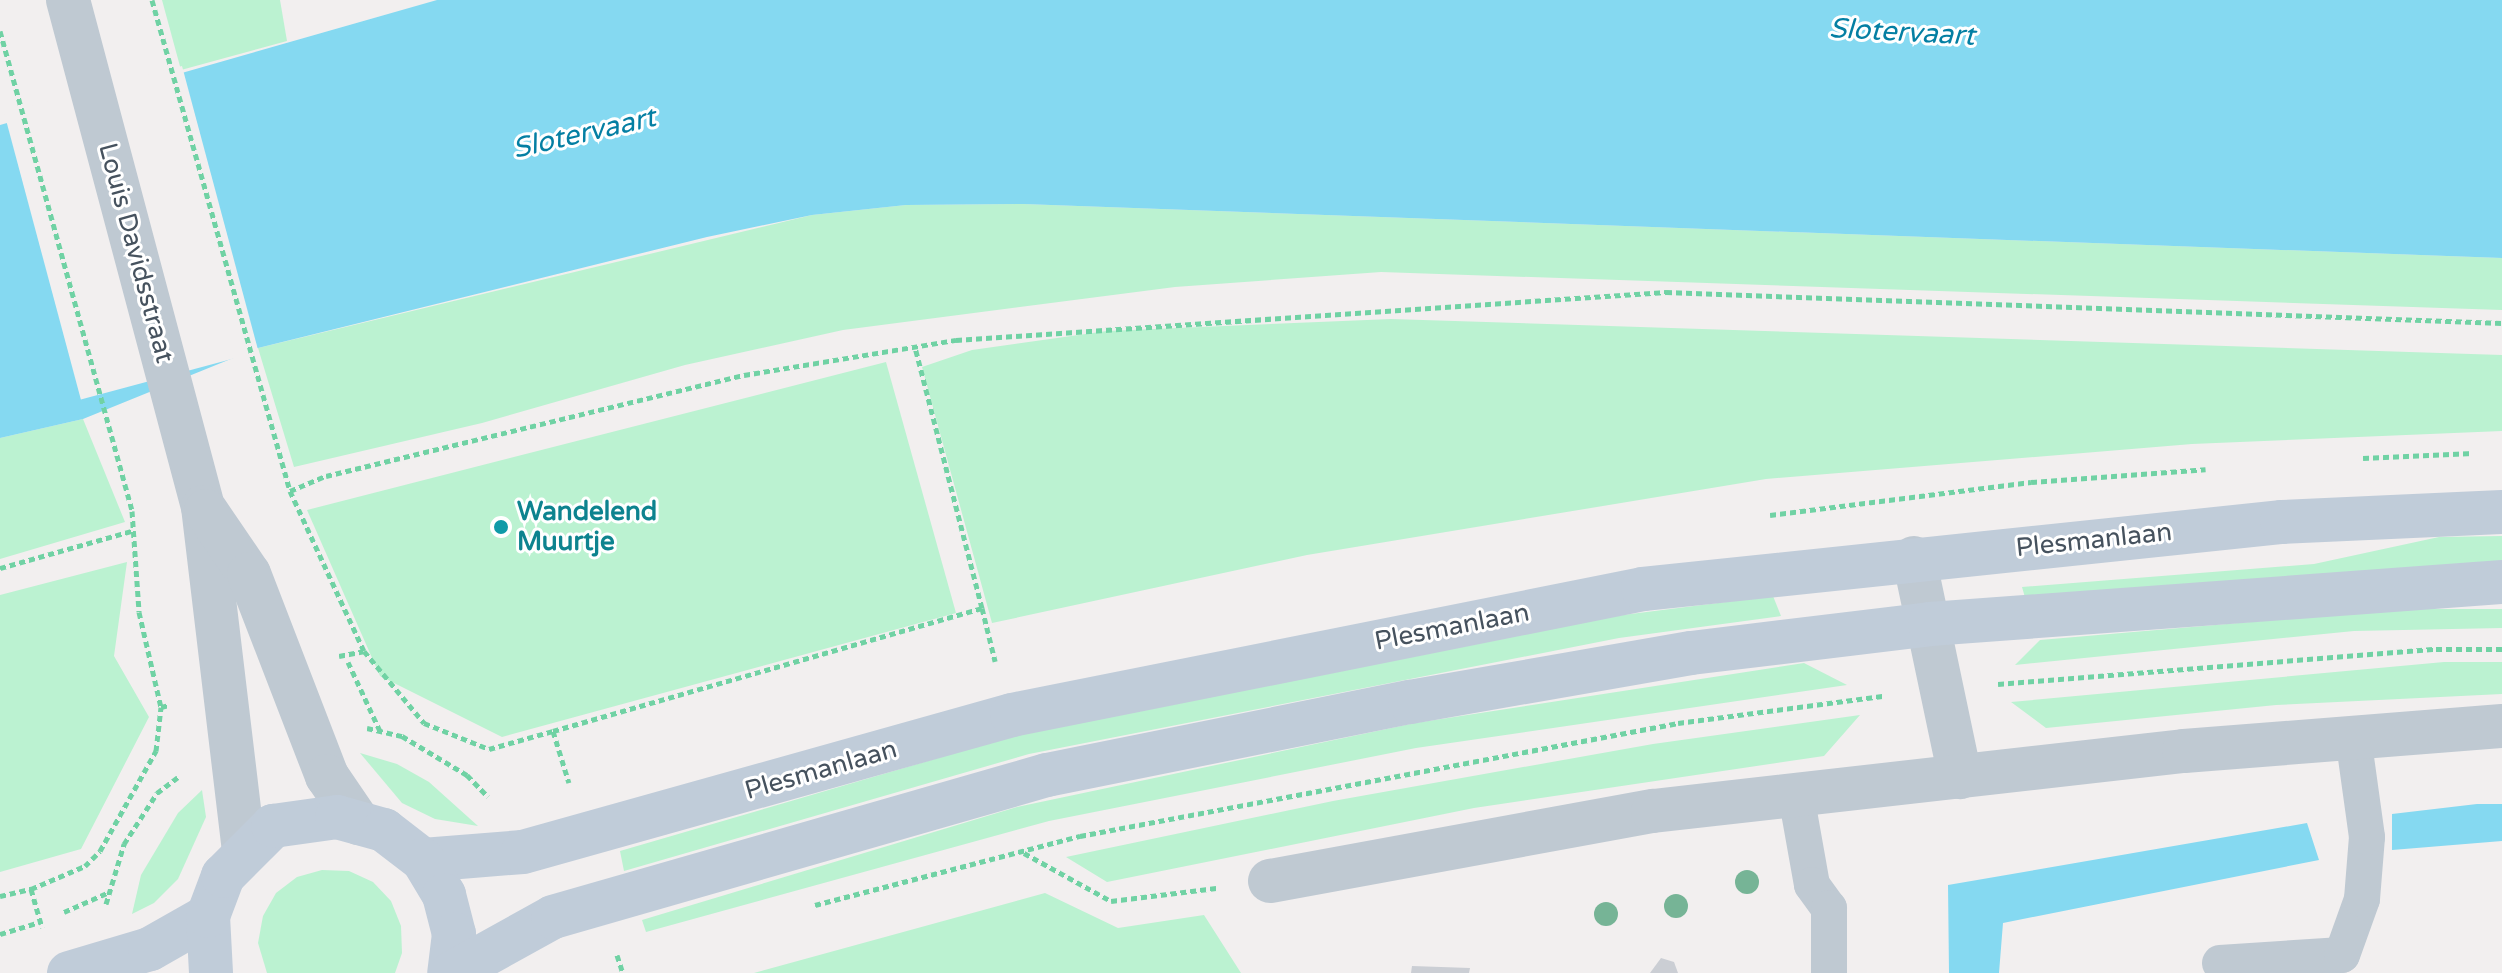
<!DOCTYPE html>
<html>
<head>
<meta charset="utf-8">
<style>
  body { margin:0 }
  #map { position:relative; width:2502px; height:973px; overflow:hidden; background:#f2efef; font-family:"Varela Round",sans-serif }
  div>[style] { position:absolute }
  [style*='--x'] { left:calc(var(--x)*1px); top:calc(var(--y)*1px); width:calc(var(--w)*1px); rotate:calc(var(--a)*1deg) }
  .green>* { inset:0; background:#bbf2d1 }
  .water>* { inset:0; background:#85d9f1 }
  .pier>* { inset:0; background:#f2efef; transform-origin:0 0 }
  .building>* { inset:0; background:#cbced4 }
  .path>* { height:5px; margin-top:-2.5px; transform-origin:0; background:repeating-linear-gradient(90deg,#70d2a4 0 6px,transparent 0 10px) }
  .service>* { height:36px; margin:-18px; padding:0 18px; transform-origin:18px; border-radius:18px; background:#bfc9d2 }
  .minor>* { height:44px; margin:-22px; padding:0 22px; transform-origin:22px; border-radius:22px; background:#bfc9d2 }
  .tertiary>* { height:44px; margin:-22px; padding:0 22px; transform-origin:22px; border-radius:22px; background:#bfc9d2 }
  .secondary>* { height:44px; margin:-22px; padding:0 22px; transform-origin:22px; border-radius:22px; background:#c0ccd9 }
  .trees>* { width:24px; height:24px; margin:-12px; border-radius:50%; background:#76b496 }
  .dots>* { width:22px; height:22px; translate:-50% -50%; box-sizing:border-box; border:4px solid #fff; border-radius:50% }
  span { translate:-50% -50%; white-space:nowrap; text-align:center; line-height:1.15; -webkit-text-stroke:6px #fff; paint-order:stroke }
  .street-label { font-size:26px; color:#46525e }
  .culture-label { font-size:26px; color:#0d838f; font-weight:700 }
  .left { translate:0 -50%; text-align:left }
  .water-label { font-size:28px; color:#047fa3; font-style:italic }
</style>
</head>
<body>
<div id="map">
  <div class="green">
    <i style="clip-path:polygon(162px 0,280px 0,287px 41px,181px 70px)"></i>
    <i style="clip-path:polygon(1023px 204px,2502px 258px,2502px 310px,1381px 272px,1175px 287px,843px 330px,685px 365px,482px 423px,294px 467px,258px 348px,812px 215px,906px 205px)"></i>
    <i style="clip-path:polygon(1391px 319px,2502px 355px,2502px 431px,2192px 444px,1766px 479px,1307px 555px,992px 623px,922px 367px,972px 350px,1107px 331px)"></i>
    <i style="clip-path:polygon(886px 362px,956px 613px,502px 737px,380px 676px,307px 510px)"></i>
    <i style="clip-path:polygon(83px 419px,125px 522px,0 559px,0 438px)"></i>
    <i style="clip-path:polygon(2502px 536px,2502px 563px,2026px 601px,2022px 587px,2314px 564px,2439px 537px)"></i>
    <i style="clip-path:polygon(127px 562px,114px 656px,149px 717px,81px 849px,0 872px,0 595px)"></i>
    <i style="clip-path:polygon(1773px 596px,1781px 616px,1619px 638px,1029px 754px,624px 871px,620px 851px,1020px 734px,1615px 616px)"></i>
    <i style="clip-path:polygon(2400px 609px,2502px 609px,2502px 628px,2354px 631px,2015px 665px,2040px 640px)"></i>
    <i style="clip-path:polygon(2444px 662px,2502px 662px,2502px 694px,2276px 705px,2046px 728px,2011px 702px)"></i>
    <i style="clip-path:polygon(1804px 663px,1847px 685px,1416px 748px,1049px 821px,646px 932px,642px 920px,1017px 807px,1415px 723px)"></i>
    <i style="clip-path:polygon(1860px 715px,1824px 756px,1474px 808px,1107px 882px,1066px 857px,1333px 801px,1653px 744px)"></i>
    <i style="clip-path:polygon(360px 753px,397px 764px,429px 782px,478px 826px,435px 819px,402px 803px)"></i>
    <i style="clip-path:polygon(202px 790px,206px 817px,178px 879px,154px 903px,132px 914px,141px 875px,178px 813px)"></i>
    <i style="clip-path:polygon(322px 870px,349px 871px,373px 882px,391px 901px,401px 926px,402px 953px,395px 973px,267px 973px,258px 943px,263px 916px,276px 893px,297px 877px)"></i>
    <i style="clip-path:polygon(1045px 893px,1118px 928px,1204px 915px,1241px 973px,754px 973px)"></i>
  </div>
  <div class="water">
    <i style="clip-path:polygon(437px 0,2502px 0,2502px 258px,1023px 204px,906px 205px,812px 215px,707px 237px,258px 348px,83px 419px,0 438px,0 125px)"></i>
    <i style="clip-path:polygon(2477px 804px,2502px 804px,2502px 841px,2392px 850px,2392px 814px)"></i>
    <i style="clip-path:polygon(2307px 823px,2319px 860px,2003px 923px,1999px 973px,1949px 973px,1948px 885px)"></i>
  </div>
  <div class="pier">
    <i style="left:182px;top:66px;width:296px;height:184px;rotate:75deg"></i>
  </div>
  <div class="building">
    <i style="clip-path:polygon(1661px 958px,1674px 962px,1678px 973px,1650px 973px)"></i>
    <i style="clip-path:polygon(1412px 966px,1470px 968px,1469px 973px,1411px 973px)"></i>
  </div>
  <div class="path">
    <i style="--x:152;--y:0;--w:510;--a:74.3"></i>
    <i style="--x:290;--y:491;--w:176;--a:65.2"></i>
    <i style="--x:0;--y:31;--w:498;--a:74.6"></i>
    <i style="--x:132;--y:511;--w:101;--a:86"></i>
    <i style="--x:139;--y:612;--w:98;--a:77"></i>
    <i style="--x:2363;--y:458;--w:110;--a:-2.6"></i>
    <i style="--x:290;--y:491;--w:39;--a:-23"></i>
    <i style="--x:326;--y:476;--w:430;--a:-13.6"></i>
    <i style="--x:744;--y:375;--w:215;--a:-9.4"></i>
    <i style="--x:956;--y:340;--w:712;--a:-3.87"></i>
    <i style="--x:1666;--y:292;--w:837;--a:2.12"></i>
    <i style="--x:1770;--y:515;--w:263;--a:-7.2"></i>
    <i style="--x:2031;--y:482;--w:175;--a:-4.2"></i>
    <i style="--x:0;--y:568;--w:137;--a:-15.7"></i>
    <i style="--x:982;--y:608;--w:55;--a:76.2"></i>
    <i style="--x:339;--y:656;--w:25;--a:-11"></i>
    <i style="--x:364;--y:651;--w:94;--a:50.2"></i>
    <i style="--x:424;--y:723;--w:70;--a:21.8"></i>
    <i style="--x:489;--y:749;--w:66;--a:-15.7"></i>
    <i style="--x:553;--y:731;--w:54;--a:72.9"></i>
    <i style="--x:348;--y:662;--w:76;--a:65.1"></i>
    <i style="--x:1998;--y:684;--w:439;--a:-4.6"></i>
    <i style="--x:2436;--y:649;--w:66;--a:0"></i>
    <i style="--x:367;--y:728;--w:36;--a:13"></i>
    <i style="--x:402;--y:736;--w:76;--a:31"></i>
    <i style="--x:467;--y:775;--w:30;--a:46"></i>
    <i style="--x:553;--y:731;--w:446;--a:-16"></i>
    <i style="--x:982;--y:608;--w:269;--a:-104.4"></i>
    <i style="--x:1024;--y:853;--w:99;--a:28.9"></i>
    <i style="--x:1111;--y:901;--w:106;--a:-7.1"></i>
    <i style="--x:31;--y:889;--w:59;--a:-23.1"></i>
    <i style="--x:85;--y:866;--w:21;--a:-45"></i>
    <i style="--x:100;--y:851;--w:115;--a:-60.8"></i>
    <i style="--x:156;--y:751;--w:44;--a:-83.5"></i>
    <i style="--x:161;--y:707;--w:8;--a:-14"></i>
    <i style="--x:0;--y:896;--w:32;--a:-13"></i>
    <i style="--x:31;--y:889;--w:40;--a:74"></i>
    <i style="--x:106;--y:904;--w:63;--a:-73.3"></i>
    <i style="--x:124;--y:844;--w:61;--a:-57.1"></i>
    <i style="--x:157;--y:793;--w:26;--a:-37"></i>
    <i style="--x:815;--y:905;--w:274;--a:-14.6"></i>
    <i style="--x:1080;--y:836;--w:609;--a:-10.7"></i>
    <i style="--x:1678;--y:723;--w:208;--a:-7.5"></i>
    <i style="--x:64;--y:912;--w:47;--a:-23.8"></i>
    <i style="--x:0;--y:934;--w:42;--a:-16.7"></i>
    <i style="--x:617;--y:955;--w:19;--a:72"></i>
  </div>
  <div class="service">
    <i style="--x:1796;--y:795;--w:91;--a:79.9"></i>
    <i style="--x:1812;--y:885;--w:29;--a:54"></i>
    <i style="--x:1829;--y:908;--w:65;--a:90"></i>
    <i style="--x:2220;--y:963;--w:122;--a:-3.8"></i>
    <i style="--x:2342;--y:955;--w:59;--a:-70.3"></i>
    <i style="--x:2362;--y:899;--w:62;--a:-85.4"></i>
    <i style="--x:2367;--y:837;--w:102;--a:-97.9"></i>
  </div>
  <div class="minor">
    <i style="--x:1914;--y:558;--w:224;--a:78.1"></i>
    <i style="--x:1270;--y:881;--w:389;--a:-10.4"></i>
    <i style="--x:1653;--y:811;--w:534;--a:-6.45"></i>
    <i style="--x:2184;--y:751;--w:319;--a:-4.5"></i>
  </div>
  <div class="tertiary">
    <i style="--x:68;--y:0;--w:525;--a:75.09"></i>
    <i style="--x:203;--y:507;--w:348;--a:83.2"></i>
    <i style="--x:206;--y:511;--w:76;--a:55.7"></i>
    <i style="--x:249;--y:574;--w:217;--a:68.9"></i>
    <i style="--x:327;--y:776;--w:57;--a:55.8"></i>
  </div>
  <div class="secondary">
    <i style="--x:423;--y:860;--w:100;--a:-4.6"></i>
    <i style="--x:523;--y:852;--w:508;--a:-15.65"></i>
    <i style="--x:1012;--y:715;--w:643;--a:-11.29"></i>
    <i style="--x:1643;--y:589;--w:643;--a:-5.99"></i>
    <i style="--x:2282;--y:522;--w:220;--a:-2.6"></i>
    <i style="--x:69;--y:973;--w:84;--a:-16.5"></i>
    <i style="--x:150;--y:949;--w:67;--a:-29.6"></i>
    <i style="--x:211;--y:973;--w:57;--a:-93"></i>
    <i style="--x:208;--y:916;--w:43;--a:-69.4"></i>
    <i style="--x:223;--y:876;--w:71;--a:-45"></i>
    <i style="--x:273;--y:826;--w:65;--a:-8"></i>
    <i style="--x:337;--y:817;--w:49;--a:15.5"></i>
    <i style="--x:384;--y:830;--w:49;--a:37.6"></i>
    <i style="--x:423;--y:860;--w:41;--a:59"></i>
    <i style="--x:444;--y:895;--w:40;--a:75.6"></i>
    <i style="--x:454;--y:934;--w:39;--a:97"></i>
    <i style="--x:452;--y:973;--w:115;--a:-29"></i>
    <i style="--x:553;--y:917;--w:514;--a:-16.04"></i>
    <i style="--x:1047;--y:775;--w:370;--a:-11.4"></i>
    <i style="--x:1410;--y:702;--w:285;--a:-9.9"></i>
    <i style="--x:1691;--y:653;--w:241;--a:-6.9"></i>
    <i style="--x:1930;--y:624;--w:574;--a:-4.2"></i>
  </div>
  <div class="trees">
    <i style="left:1747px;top:882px"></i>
    <i style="left:1676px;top:906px"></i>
    <i style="left:1606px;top:914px"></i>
  </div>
  <div class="dots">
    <i style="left:501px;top:527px;background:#0f9aa8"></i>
  </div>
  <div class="street-label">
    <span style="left:136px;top:253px;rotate:75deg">Louis Davidsstraat</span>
    <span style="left:2094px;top:540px;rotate:-6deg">Plesmanlaan</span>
    <span style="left:1452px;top:627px;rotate:-11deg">Plesmanlaan</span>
    <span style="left:821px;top:770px;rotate:-16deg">Plesmanlaan</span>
  </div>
  <div class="culture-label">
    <span class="left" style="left:517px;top:527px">Wandelend<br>Muurtje</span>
  </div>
  <div class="water-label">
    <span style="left:1902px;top:32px;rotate:3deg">Slotervaart</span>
    <span style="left:584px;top:133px;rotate:-13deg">Slotervaart</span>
  </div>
</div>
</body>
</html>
